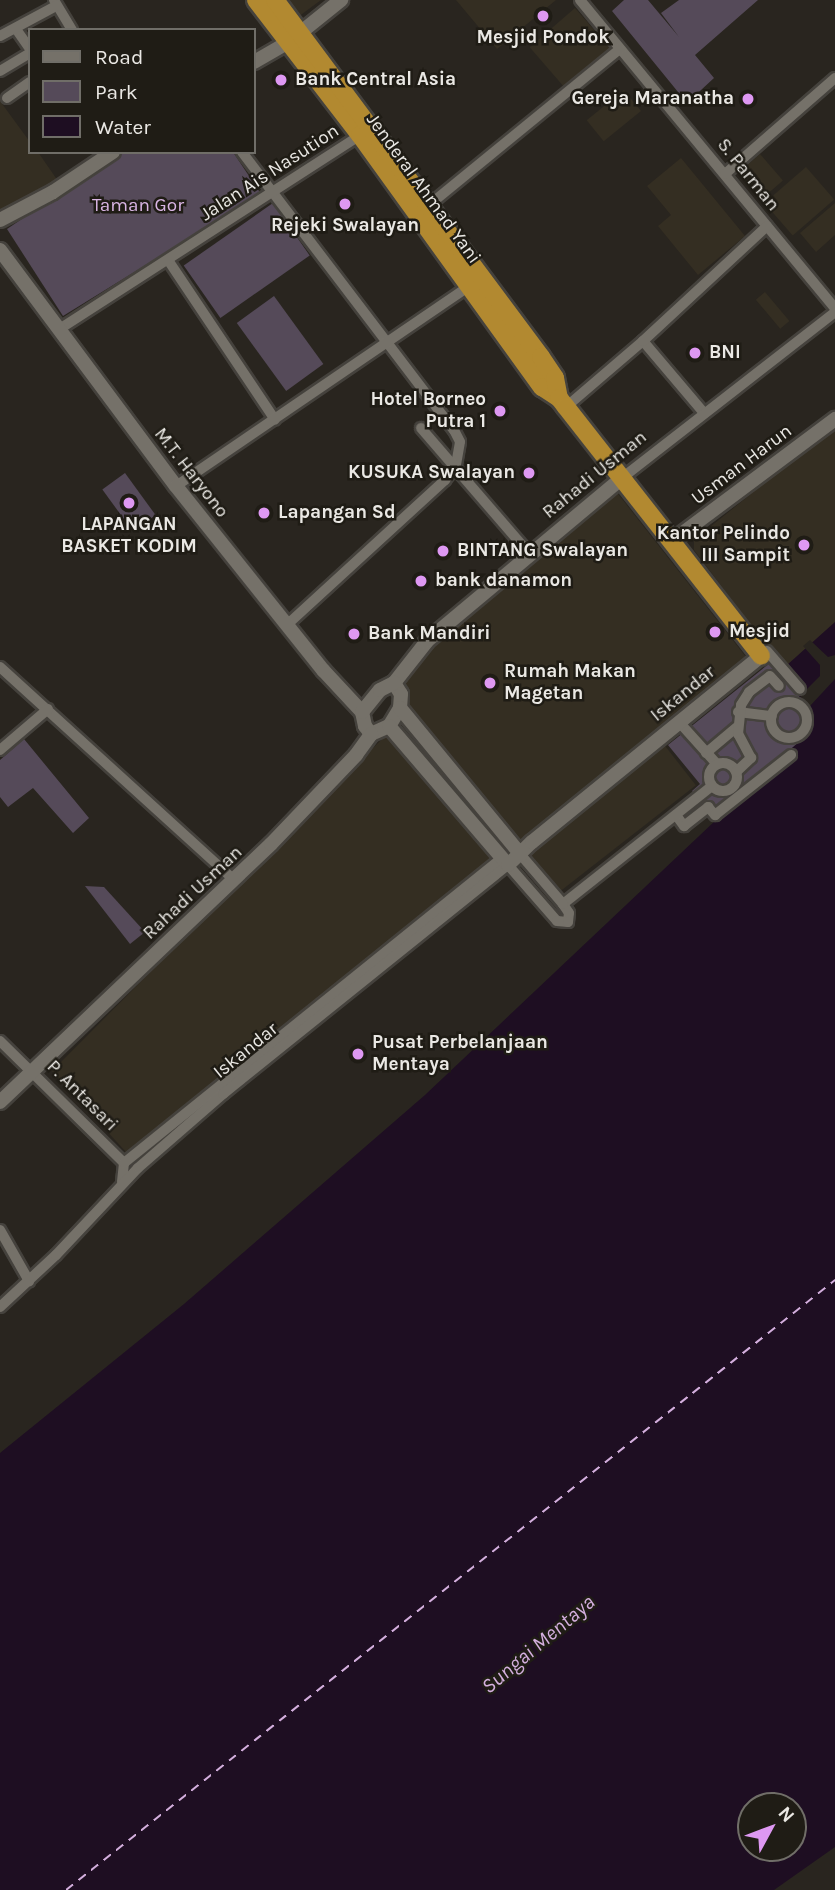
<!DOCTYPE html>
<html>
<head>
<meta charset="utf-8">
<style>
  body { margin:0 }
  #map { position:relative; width:835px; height:1890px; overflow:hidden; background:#29251f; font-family:Karla,sans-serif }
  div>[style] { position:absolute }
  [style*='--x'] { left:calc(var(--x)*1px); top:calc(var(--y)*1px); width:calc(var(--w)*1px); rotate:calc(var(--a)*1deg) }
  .built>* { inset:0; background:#342e22; transform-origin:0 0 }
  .green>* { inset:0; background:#554a59; transform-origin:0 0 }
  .water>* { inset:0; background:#1e0e22 }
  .pier>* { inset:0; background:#29251f }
  .ferry>* { height:2px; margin-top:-1px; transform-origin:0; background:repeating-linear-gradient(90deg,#d4afde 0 9px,transparent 0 16px) }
  .roads { filter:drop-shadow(2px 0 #45423d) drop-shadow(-2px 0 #45423d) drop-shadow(0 2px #45423d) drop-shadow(0 -2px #45423d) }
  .street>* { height:10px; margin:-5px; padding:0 5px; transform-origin:5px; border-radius:5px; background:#757169 }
  .street>.ring { margin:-5px; padding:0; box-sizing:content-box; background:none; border:10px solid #757169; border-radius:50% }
  .secondary>* { height:14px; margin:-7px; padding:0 7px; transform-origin:7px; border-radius:7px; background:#757169 }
  .highway>* { height:18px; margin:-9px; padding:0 9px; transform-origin:9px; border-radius:9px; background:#b28930 }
  .dots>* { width:19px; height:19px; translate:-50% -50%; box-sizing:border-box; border:4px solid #1f1c15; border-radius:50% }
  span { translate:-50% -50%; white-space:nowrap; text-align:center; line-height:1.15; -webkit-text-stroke:5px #1f1c15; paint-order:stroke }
  .poi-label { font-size:19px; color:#eae8e4; font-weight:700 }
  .left { translate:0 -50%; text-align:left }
  .right { translate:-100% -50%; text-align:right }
  .street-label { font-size:19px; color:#eae8e4 }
  .park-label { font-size:19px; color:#d9b5e4 }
  .water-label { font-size:21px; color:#d4afde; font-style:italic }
  .legend { position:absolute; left:28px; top:28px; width:228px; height:126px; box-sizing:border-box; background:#1f1c15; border:2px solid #706e68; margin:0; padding:9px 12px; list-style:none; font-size:21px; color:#eae8e4 }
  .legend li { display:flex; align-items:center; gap:14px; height:35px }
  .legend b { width:35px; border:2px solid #706e68 }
  .north { position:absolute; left:737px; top:1792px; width:70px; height:70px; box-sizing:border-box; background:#1f1c15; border:2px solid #706e68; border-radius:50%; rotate:49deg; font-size:19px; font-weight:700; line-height:28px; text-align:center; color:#eae8e4 }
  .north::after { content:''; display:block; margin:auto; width:24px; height:32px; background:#de98f2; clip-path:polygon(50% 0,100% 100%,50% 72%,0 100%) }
</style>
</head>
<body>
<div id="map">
  <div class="built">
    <i style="clip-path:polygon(279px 0,321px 0,294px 20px)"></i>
    <i style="clip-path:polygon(456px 0,556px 0,497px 49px)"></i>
    <i style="left:575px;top:8px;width:56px;height:60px;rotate:49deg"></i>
    <i style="left:624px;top:90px;width:27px;height:48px;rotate:51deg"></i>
    <i style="clip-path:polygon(0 101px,30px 142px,30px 152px,38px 152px,58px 181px,0 211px)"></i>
    <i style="left:760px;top:154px;width:35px;height:23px;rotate:49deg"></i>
    <i style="clip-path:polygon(681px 158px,745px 236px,698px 275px,658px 226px,671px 215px,647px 186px)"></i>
    <i style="left:806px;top:167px;width:43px;height:55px;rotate:49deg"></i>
    <i style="clip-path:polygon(835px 203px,835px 235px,816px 252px,800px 233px)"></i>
    <i style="left:765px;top:292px;width:38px;height:12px;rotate:50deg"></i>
    <i style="clip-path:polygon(835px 426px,835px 680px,810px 706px,771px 659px,764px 642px,694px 550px,694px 540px)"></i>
    <i style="clip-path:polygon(615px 490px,746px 657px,521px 843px,407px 708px,404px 683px,423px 656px,546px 545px)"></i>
    <i style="clip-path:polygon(388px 733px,498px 863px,136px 1163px,52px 1071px)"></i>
    <i style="left:662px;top:742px;width:55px;height:173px;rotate:52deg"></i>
  </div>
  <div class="green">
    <i style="clip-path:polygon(624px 0,648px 0,679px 37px,661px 13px,679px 0,758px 0,695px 55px,714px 78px,687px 103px,612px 11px)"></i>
    <i style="clip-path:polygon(121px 152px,233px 152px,261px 194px,63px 316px,7px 229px)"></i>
    <i style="left:273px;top:203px;width:64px;height:109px;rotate:55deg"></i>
    <i style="left:274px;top:296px;width:84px;height:46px;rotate:54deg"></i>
    <i style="left:125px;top:473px;width:52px;height:28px;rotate:54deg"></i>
    <i style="clip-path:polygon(771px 662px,809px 707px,813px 726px,808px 734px,791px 749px,796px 755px,716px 820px,692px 791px,700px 784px,668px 745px)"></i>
    <i style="clip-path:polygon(24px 739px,89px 818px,73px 833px,33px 788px,8px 807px,0 797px,0 760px)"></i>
    <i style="clip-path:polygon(85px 886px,104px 887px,145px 932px,130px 944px)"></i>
  </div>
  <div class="water">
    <i style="clip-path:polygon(evenodd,835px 622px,835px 1847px,774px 1890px,0 1890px,0 1453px,184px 1304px,425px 1095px,716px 820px,795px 755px,791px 749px,808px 734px,813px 716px,798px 695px,805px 688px,787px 665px,835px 622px,751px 1806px,793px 1806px,793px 1848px,751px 1848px,751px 1806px)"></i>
  </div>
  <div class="pier">
    <i style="clip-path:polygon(810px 640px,828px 657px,835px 655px,835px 679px,810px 706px,800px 696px,820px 676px,820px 665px,803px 646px)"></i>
  </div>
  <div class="ferry">
    <i style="--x:66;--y:1890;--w:982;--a:-38.42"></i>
  </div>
  <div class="roads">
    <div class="street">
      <i style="--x:54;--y:0;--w:35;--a:59"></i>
      <i style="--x:580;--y:0;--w:400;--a:50.4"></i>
      <i style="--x:16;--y:29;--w:24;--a:55"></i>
      <i style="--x:0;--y:36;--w:64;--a:-28.2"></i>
      <i style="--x:0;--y:71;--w:35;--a:-31"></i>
      <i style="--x:7;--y:98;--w:28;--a:-35"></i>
      <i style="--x:242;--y:152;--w:350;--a:52.7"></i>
      <i style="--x:454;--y:430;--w:13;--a:63"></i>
      <i style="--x:460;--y:442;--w:23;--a:100"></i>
      <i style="--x:456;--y:465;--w:19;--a:126"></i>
      <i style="--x:445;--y:480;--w:214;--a:137.5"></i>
      <i style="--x:725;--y:174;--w:146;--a:-41.1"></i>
      <i style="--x:428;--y:206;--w:248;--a:-39.3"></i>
      <i style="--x:168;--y:260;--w:192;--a:56.2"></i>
      <i style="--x:58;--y:330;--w:362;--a:-32.8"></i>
      <i style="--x:643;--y:341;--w:94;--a:49.7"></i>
      <i style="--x:566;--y:407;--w:101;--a:-40.6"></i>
      <i style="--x:643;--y:341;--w:169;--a:-42.8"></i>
      <i style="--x:421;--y:428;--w:165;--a:49.2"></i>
      <i style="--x:622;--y:478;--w:270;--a:-37.9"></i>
      <i style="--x:176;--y:486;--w:353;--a:-34.3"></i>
      <i style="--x:767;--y:651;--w:50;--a:49"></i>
      <i style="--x:0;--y:667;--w:316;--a:42.3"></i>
      <i class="ring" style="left:771px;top:702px;width:26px;height:26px"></i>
      <i style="--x:738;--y:712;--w:34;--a:7"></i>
      <i style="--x:679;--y:722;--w:57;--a:47.9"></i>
      <i style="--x:0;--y:750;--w:63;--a:-40.5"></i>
      <i style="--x:706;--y:753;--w:40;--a:-40"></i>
      <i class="ring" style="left:709px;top:763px;width:18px;height:18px"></i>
      <i style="--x:736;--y:772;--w:21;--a:-43"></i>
      <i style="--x:751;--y:758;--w:27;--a:-118"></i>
      <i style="--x:738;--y:734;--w:29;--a:-84"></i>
      <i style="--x:741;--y:705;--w:15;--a:-58"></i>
      <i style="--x:749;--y:692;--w:26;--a:-37"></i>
      <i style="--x:770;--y:676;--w:13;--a:48"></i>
      <i style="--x:676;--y:815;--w:14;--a:54"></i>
      <i style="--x:684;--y:826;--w:31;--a:-38"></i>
      <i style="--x:708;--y:807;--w:11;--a:49"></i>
      <i style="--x:715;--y:815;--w:97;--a:-38.3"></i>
      <i style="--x:563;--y:904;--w:190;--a:-38.4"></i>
      <i style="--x:0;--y:1041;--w:174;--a:44.5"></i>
      <i style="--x:124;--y:1163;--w:19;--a:96"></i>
      <i style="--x:124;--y:1163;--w:486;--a:-38.9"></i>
      <i style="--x:0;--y:1230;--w:59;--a:60.4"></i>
      <i style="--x:0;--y:1307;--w:76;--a:-42.9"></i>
      <i style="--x:56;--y:1255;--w:120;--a:-46.7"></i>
      <i style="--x:138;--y:1168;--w:113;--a:-41"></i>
      <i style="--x:223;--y:1094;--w:366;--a:-38.8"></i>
      <i style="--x:508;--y:865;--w:74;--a:48.8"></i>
      <i style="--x:557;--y:921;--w:11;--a:5"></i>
      <i style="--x:568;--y:922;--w:9;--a:-84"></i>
      <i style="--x:569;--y:913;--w:11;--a:-124"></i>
      <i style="--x:563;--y:904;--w:65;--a:-130.6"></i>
    </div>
    <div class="secondary">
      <i style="--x:300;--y:33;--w:53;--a:-38.8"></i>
      <i style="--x:254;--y:62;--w:39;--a:-30"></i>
      <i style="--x:0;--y:220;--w:60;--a:-27.8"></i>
      <i style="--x:53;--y:192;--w:72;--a:-33.7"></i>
      <i style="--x:0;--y:250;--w:294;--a:53.3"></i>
      <i style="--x:176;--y:486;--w:236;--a:51.4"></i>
      <i style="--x:323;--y:670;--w:57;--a:47.1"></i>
      <i style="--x:672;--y:541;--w:204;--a:-36.8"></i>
      <i style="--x:394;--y:683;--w:53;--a:-51.8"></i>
      <i style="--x:427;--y:641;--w:254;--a:-39.9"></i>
      <i style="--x:394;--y:683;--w:13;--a:58"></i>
      <i style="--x:401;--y:694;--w:14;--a:94"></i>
      <i style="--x:400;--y:708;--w:21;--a:121"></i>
      <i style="--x:389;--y:726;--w:20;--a:156"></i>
      <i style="--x:371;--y:734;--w:10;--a:-127"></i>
      <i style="--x:365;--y:726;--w:14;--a:-102"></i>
      <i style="--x:362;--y:712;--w:28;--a:-51"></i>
      <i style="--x:380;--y:690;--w:16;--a:-27"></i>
      <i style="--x:400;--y:708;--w:190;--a:50.5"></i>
      <i style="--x:389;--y:726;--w:183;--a:49.4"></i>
      <i style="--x:508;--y:865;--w:33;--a:-44"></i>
      <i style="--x:532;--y:842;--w:295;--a:-39.1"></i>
      <i style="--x:0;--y:1102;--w:374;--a:-43.6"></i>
      <i style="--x:271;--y:844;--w:123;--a:-46.3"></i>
      <i style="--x:356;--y:755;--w:26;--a:-54"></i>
    </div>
    <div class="highway">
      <i style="--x:256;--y:0;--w:170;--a:52.4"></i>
      <i style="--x:360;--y:135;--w:311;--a:54.2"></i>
      <i style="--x:542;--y:387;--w:20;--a:33"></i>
      <i style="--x:275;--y:0;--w:445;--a:53.3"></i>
      <i style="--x:541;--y:357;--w:25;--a:56"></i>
      <i style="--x:555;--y:378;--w:20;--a:79"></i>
      <i style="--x:559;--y:398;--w:11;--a:52"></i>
      <i style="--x:566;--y:407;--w:316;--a:51.9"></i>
    </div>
  </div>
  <div class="dots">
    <i style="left:543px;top:16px;background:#de98f2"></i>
    <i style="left:281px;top:80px;background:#de98f2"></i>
    <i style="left:748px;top:99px;background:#de98f2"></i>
    <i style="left:345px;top:204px;background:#de98f2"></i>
    <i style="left:695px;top:353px;background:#de98f2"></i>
    <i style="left:500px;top:411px;background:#de98f2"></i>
    <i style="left:529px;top:473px;background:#de98f2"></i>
    <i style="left:129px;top:503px;background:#de98f2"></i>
    <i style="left:264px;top:513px;background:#de98f2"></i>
    <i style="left:804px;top:545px;background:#de98f2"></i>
    <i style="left:443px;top:551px;background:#de98f2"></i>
    <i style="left:421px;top:581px;background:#de98f2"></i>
    <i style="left:715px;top:632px;background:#de98f2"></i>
    <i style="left:354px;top:634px;background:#de98f2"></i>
    <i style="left:490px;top:683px;background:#de98f2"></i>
    <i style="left:358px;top:1054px;background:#de98f2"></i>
  </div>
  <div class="poi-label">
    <span style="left:543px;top:38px">Mesjid Pondok</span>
    <span class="left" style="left:295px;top:80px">Bank Central Asia</span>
    <span class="right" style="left:734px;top:99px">Gereja Maranatha</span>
    <span style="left:345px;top:226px">Rejeki Swalayan</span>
    <span class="left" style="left:709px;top:353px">BNI</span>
    <span class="right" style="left:486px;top:411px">Hotel Borneo<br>Putra 1</span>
    <span class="right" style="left:515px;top:473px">KUSUKA Swalayan</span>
    <span class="left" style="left:278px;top:513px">Lapangan Sd</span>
    <span style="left:129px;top:536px">LAPANGAN<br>BASKET KODIM</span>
    <span class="right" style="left:790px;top:545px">Kantor Pelindo<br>III Sampit</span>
    <span class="left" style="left:457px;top:551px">BINTANG Swalayan</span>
    <span class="left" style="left:435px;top:581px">bank danamon</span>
    <span class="left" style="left:729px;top:632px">Mesjid</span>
    <span class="left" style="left:368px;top:634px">Bank Mandiri</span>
    <span class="left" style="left:504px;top:683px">Rumah Makan<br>Magetan</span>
    <span class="left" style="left:372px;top:1054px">Pusat Perbelanjaan<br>Mentaya</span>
  </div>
  <div class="street-label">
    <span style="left:270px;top:173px;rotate:-33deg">Jalan Ais Nasution</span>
    <span style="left:748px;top:175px;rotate:51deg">S. Parman</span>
    <span style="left:423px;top:189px;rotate:54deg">Jenderal Ahmad Yani</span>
    <span style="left:742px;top:465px;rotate:-37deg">Usman Harun</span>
    <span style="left:191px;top:473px;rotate:52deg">M.T. Haryono</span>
    <span style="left:595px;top:475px;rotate:-39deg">Rahadi Usman</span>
    <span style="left:683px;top:694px;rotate:-39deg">Iskandar</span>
    <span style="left:193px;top:893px;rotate:-43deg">Rahadi Usman</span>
    <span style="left:246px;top:1051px;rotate:-39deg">Iskandar</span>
    <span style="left:82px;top:1096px;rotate:45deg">P. Antasari</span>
  </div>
  <div class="park-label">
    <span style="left:138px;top:206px">Taman Gor</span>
  </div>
  <div class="water-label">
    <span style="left:538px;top:1644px;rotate:-40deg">Sungai Mentaya</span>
  </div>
  <ul class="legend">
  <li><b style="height:9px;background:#757169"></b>Road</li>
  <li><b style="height:19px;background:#554a59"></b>Park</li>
  <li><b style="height:19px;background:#1e0e22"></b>Water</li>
  </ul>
  <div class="north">N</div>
</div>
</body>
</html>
